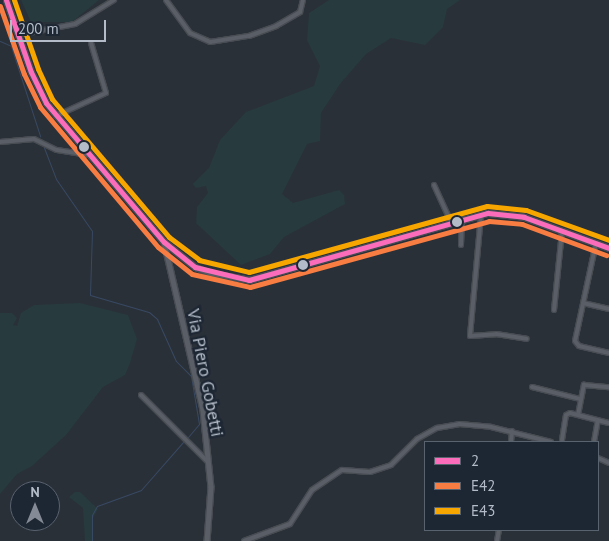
<!DOCTYPE html>
<html>
<head>
<meta charset="utf-8">
<style>
  body { margin:0 }
  #map { position:relative; width:609px; height:541px; overflow:hidden; background:#2a3038; font-family:"PT Sans",sans-serif }
  div>[style] { position:absolute }
  [style*='--x'] { left:calc(var(--x)*1px); top:calc(var(--y)*1px); width:calc(var(--w)*1px); rotate:calc(var(--a)*1deg) }
  .green>* { inset:0; background:#273a3e }
  .stream>* { height:1px; margin:-0.5px; padding:0 0.5px; transform-origin:0.5px; border-radius:0.5px; background:#384963 }
  .roads { filter:drop-shadow(1px 0 #484c53) drop-shadow(-1px 0 #484c53) drop-shadow(0 1px #484c53) drop-shadow(0 -1px #484c53) }
  .minor>* { height:4px; margin:-2px; padding:0 2px; transform-origin:2px; border-radius:2px; background:#5a5e66 }
  .tertiary>* { height:4.5px; margin:-2.25px; padding:0 2.25px; transform-origin:2.25px; border-radius:2.25px; background:#5a5e66 }
  .secondary>* { height:5px; margin:-2.5px; padding:0 2.5px; transform-origin:2.5px; border-radius:2.5px; background:#595d64 }
  .bus-1>* { height:5px; margin:-2.5px; padding:0 2.5px; transform-origin:2.5px; border-radius:2.5px; background:#fb6dba }
  .bus-2>* { height:5px; margin:-2.5px; padding:0 2.5px; transform-origin:2.5px; border-radius:2.5px; background:#f77d43 }
  .bus-3>* { height:5px; margin:-2.5px; padding:0 2.5px; transform-origin:2.5px; border-radius:2.5px; background:#f7a600 }
  .dots>* { width:14px; height:14px; translate:-50% -50%; box-sizing:border-box; border:2px solid #1d2633; border-radius:50% }
  span { translate:-50% -50%; white-space:nowrap; text-align:center; line-height:1.15; -webkit-text-stroke:5px #1d2633; paint-order:stroke }
  .street-label { font-size:18px; color:#b4bcc9 }
  .legend { position:absolute; left:424px; top:441px; width:175px; height:90px; box-sizing:border-box; background:#1d2633; border:1px solid #59626f; margin:0; padding:6px 9px; list-style:none; font-size:15px; color:#b4bcc9 }
  .legend li { display:flex; align-items:center; gap:10px; height:25px }
  .legend b { width:25px; border:1px solid #59626f }
  .north { position:absolute; left:10px; top:481px; width:50px; height:50px; box-sizing:border-box; background:#1d2633; border:1px solid #59626f; border-radius:50%; rotate:0deg; font-size:14px; font-weight:700; line-height:20px; text-align:center; color:#b4bcc9 }
  .north::after { content:''; display:block; margin:auto; width:18px; height:22px; background:#848b96; clip-path:polygon(50% 0,100% 100%,50% 72%,0 100%) }
  .scale { position:absolute; left:10px; top:20px; width:96px; height:22px; box-sizing:border-box; border:2px solid #b4bcc9; border-top:0; padding-left:6px; font-size:15px; line-height:18px; white-space:nowrap; color:#b4bcc9; -webkit-text-stroke:4px #1d2633; paint-order:stroke }
</style>
</head>
<body>
<div id="map">
  <div class="green">
    <i style="clip-path:polygon(21px 0,99px 0,72px 22px,31px 22px)"></i>
    <i style="clip-path:polygon(329px 0,460px 0,447px 9px,443px 27px,425px 45px,391px 38px,366px 54px,340px 84px,321px 113px,320px 141px,307px 144px,282px 194px,293px 203px,339px 190px,344px 195px,345px 204px,284px 237px,270px 254px,241px 265px,196px 223px,197px 207px,208px 193px,206px 186px,196px 188px,193px 184px,209px 168px,220px 140px,246px 112px,314px 86px,320px 66px,307px 40px,309px 13px)"></i>
    <i style="clip-path:polygon(80px 303px,128px 315px,137px 339px,130px 363px,125px 375px,103px 387px,66px 435px,32px 466px,17px 474px,0 494px,0 313px,12px 313px,17px 318px,13px 325px,17px 326px,21px 313px,34px 305px)"></i>
    <i style="clip-path:polygon(75px 492px,80px 492px,98px 509px,92px 520px,92px 541px,85px 541px,83px 508px,69px 497px)"></i>
  </div>
  <div class="stream">
    <i style="--x:0;--y:41;--w:12;--a:24"></i>
    <i style="--x:11;--y:46;--w:95;--a:72.1"></i>
    <i style="--x:43;--y:145;--w:36;--a:69"></i>
    <i style="--x:56;--y:179;--w:63;--a:55.3"></i>
    <i style="--x:92;--y:231;--w:64;--a:91.8"></i>
    <i style="--x:90;--y:295;--w:61;--a:16.1"></i>
    <i style="--x:149;--y:312;--w:11;--a:41"></i>
    <i style="--x:157;--y:319;--w:46;--a:65.7"></i>
    <i style="--x:176;--y:361;--w:21;--a:45"></i>
    <i style="--x:191;--y:376;--w:49;--a:80.5"></i>
    <i style="--x:199;--y:424;--w:17;--a:130"></i>
    <i style="--x:92;--y:541;--w:26;--a:-90"></i>
    <i style="--x:92;--y:515;--w:10;--a:-61"></i>
    <i style="--x:97;--y:506;--w:47;--a:-20"></i>
    <i style="--x:141;--y:490;--w:64;--a:-48.8"></i>
  </div>
  <div class="roads">
    <div class="minor">
      <i style="--x:166;--y:0;--w:41;--a:54"></i>
      <i style="--x:190;--y:33;--w:22;--a:24"></i>
      <i style="--x:210;--y:42;--w:39;--a:-9"></i>
      <i style="--x:249;--y:36;--w:29;--a:-20"></i>
      <i style="--x:276;--y:26;--w:28;--a:-30"></i>
      <i style="--x:300;--y:12;--w:12;--a:-76"></i>
      <i style="--x:18;--y:35;--w:58;--a:-10.9"></i>
      <i style="--x:75;--y:24;--w:46;--a:-31.6"></i>
      <i style="--x:56;--y:116;--w:55;--a:-24.7"></i>
      <i style="--x:106;--y:93;--w:52;--a:-106.7"></i>
      <i style="--x:0;--y:142;--w:34;--a:-5"></i>
      <i style="--x:34;--y:139;--w:25;--a:26"></i>
      <i style="--x:57;--y:150;--w:32;--a:9"></i>
      <i style="--x:434;--y:185;--w:41;--a:65.3"></i>
      <i style="--x:481;--y:215;--w:121;--a:95.2"></i>
      <i style="--x:470;--y:336;--w:26;--a:-4"></i>
      <i style="--x:496;--y:334;--w:31;--a:9"></i>
      <i style="--x:596;--y:243;--w:100;--a:102.1"></i>
      <i style="--x:575;--y:341;--w:6;--a:51"></i>
      <i style="--x:579;--y:346;--w:31;--a:13"></i>
      <i style="--x:461;--y:245;--w:26;--a:-88"></i>
      <i style="--x:583;--y:303;--w:27;--a:13"></i>
      <i style="--x:554;--y:310;--w:79;--a:-84.2"></i>
      <i style="--x:532;--y:387;--w:49;--a:14"></i>
      <i style="--x:141;--y:395;--w:95;--a:45"></i>
      <i style="--x:578;--y:415;--w:31;--a:-79"></i>
      <i style="--x:584;--y:385;--w:25;--a:5"></i>
      <i style="--x:562;--y:440;--w:25;--a:-81"></i>
      <i style="--x:566;--y:415;--w:4;--a:-27"></i>
      <i style="--x:570;--y:413;--w:40;--a:14.4"></i>
      <i style="--x:511;--y:442;--w:11;--a:-85"></i>
      <i style="--x:594;--y:442;--w:22;--a:-80"></i>
      <i style="--x:598;--y:458;--w:12;--a:24"></i>
      <i style="--x:244;--y:541;--w:49;--a:-20.3"></i>
      <i style="--x:290;--y:524;--w:40;--a:-57.1"></i>
      <i style="--x:312;--y:490;--w:36;--a:-34"></i>
      <i style="--x:342;--y:470;--w:28;--a:4"></i>
      <i style="--x:370;--y:472;--w:22;--a:-18"></i>
      <i style="--x:391;--y:465;--w:37;--a:-45"></i>
      <i style="--x:417;--y:439;--w:23;--a:-29"></i>
      <i style="--x:437;--y:428;--w:22;--a:-10"></i>
      <i style="--x:459;--y:424;--w:32;--a:5"></i>
      <i style="--x:491;--y:427;--w:62;--a:14"></i>
      <i style="--x:497;--y:541;--w:11;--a:-80"></i>
    </div>
    <div class="tertiary">
      <i style="--x:164;--y:242;--w:172;--a:76.9"></i>
      <i style="--x:203;--y:410;--w:77;--a:84.1"></i>
      <i style="--x:211;--y:487;--w:54;--a:94.2"></i>
    </div>
    <div class="secondary">
      <i style="--x:6;--y:0;--w:76;--a:70.9"></i>
      <i style="--x:31;--y:72;--w:34;--a:64"></i>
      <i style="--x:46;--y:103;--w:182;--a:49.7"></i>
      <i style="--x:164;--y:242;--w:40;--a:39"></i>
      <i style="--x:195;--y:267;--w:17;--a:21"></i>
      <i style="--x:211;--y:273;--w:39;--a:10"></i>
      <i style="--x:249;--y:280;--w:248;--a:-15.7"></i>
      <i style="--x:488;--y:213;--w:36;--a:6"></i>
      <i style="--x:524;--y:217;--w:90;--a:20"></i>
    </div>
  </div>
  <div class="bus-1">
    <i style="--x:6;--y:0;--w:76;--a:70.9"></i>
    <i style="--x:31;--y:72;--w:34;--a:64"></i>
    <i style="--x:46;--y:103;--w:182;--a:49.7"></i>
    <i style="--x:164;--y:242;--w:40;--a:39"></i>
    <i style="--x:195;--y:267;--w:56;--a:13.5"></i>
    <i style="--x:249;--y:280;--w:248;--a:-15.7"></i>
    <i style="--x:488;--y:213;--w:36;--a:6"></i>
    <i style="--x:524;--y:217;--w:90;--a:20"></i>
  </div>
  <div class="bus-2">
    <i style="--x:0;--y:6;--w:72;--a:70.6"></i>
    <i style="--x:24;--y:74;--w:37;--a:64"></i>
    <i style="--x:40;--y:107;--w:183;--a:49.9"></i>
    <i style="--x:158;--y:247;--w:43;--a:38.5"></i>
    <i style="--x:192;--y:274;--w:59;--a:12.6"></i>
    <i style="--x:250;--y:287;--w:248;--a:-15.4"></i>
    <i style="--x:489;--y:221;--w:33;--a:5"></i>
    <i style="--x:522;--y:224;--w:90;--a:20.3"></i>
  </div>
  <div class="bus-3">
    <i style="--x:14;--y:0;--w:73;--a:70.8"></i>
    <i style="--x:38;--y:69;--w:33;--a:65"></i>
    <i style="--x:52;--y:99;--w:181;--a:49.7"></i>
    <i style="--x:169;--y:237;--w:38;--a:37"></i>
    <i style="--x:199;--y:260;--w:51;--a:13.5"></i>
    <i style="--x:249;--y:272;--w:247;--a:-15.5"></i>
    <i style="--x:487;--y:206;--w:39;--a:6"></i>
    <i style="--x:526;--y:210;--w:88;--a:19.9"></i>
  </div>
  <div class="dots">
    <i style="left:84px;top:147px;background:#b4bcc9"></i>
    <i style="left:457px;top:222px;background:#b4bcc9"></i>
    <i style="left:303px;top:265px;background:#b4bcc9"></i>
  </div>
  <div class="street-label">
    <span style="left:205px;top:373px;rotate:79deg">Via Piero Gobetti</span>
  </div>
  <ul class="legend">
  <li><b style="height:6px;background:#fb6dba"></b>2</li>
  <li><b style="height:6px;background:#f77d43"></b>E42</li>
  <li><b style="height:6px;background:#f7a600"></b>E43</li>
  </ul>
  <div class="north">N</div>
  <div class="scale">200 m</div>
</div>
</body>
</html>
